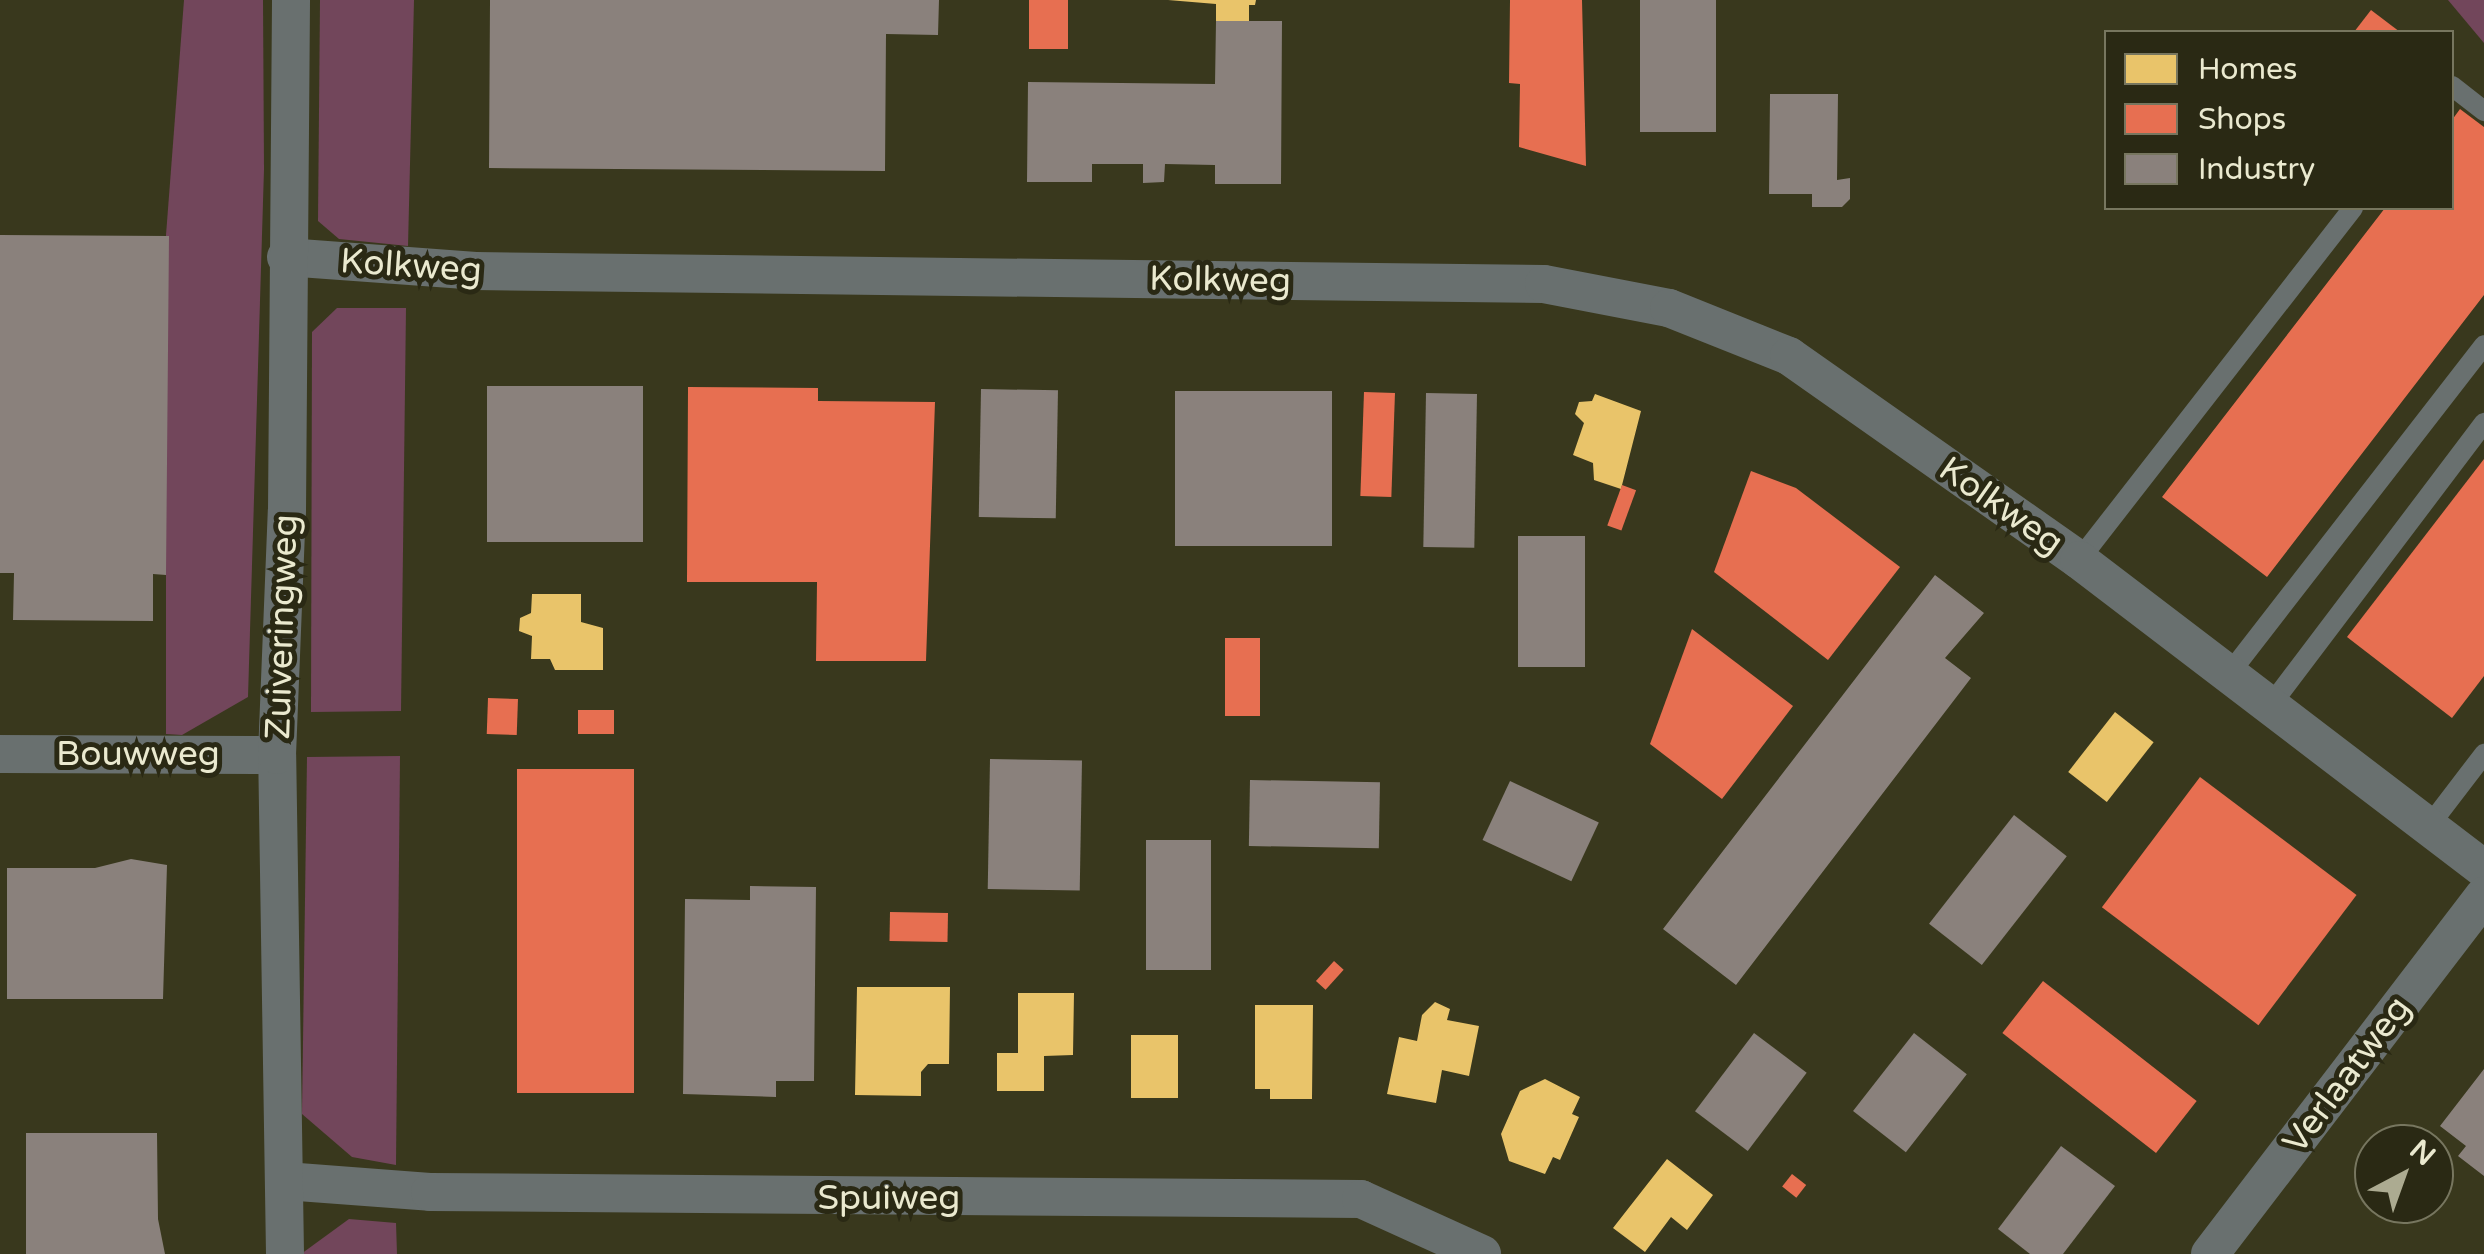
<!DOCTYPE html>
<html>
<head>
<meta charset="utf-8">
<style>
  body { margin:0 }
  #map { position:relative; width:2484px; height:1254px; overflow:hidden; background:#39381d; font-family:"Varela Round",sans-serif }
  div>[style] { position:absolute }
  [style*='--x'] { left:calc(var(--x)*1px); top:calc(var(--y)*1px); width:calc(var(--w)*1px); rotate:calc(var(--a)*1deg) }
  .green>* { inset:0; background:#72465b }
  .homes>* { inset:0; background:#e9c46a; transform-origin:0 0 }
  .shops>* { inset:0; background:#e76f51; transform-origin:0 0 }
  .industry>* { inset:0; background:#8a817c; transform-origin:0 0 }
  .lane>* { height:20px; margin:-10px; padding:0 10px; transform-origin:10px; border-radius:10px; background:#69706f }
  .street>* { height:38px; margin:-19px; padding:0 19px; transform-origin:19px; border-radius:19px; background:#69706f }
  span { translate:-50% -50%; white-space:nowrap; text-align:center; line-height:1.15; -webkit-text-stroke:10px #2a2914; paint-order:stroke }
  .street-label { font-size:35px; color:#eae9cf }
  .legend { position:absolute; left:2104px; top:30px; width:350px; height:180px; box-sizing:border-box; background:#2a2914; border:2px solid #77765f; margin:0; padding:12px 18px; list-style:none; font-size:30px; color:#eae9cf }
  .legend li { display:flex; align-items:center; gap:20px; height:50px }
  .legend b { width:50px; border:2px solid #77765f }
  .north { position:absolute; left:2354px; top:1124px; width:100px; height:100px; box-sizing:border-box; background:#2a2914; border:2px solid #77765f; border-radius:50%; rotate:41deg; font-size:28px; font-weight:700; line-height:40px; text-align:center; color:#eae9cf }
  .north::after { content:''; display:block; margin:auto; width:35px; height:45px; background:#acab91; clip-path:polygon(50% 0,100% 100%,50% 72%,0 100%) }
</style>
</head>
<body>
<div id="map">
  <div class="green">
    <i style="clip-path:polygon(184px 0,263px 0,264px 169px,248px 697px,182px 735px,166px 734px,166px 235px)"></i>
    <i style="clip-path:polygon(320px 0,414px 0,408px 246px,339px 239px,318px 221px)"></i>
    <i style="clip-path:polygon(2448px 0,2484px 0,2484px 43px)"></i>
    <i style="clip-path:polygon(337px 308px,406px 308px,401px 711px,311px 712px,312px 332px)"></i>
    <i style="clip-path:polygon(400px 756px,396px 1165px,352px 1157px,302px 1114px,307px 757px)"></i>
    <i style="clip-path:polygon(349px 1219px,396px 1223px,397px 1254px,301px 1254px)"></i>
  </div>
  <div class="homes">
    <i style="clip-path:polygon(1168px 0,1256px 0,1255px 5px,1249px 5px,1249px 21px,1216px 21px,1216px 4px)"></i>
    <i style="clip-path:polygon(1595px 394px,1641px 411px,1621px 489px,1594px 480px,1593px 463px,1573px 455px,1584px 423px,1575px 414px,1579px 402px,1592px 401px)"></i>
    <i style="clip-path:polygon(532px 594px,581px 594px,581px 622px,603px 628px,603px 670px,555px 670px,550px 659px,531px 659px,532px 636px,519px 631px,520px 618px,531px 613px)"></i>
    <i style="left:2115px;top:712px;width:49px;height:76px;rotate:38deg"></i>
    <i style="clip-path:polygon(857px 987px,950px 987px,949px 1064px,928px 1064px,921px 1072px,921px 1096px,855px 1095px)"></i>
    <i style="clip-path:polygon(1018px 993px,1074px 993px,1073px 1055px,1044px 1056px,1044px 1091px,997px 1091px,997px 1053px,1018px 1053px)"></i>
    <i style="clip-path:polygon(1435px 1002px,1450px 1009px,1447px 1020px,1479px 1026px,1469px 1076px,1442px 1070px,1436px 1103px,1387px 1094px,1399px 1037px,1417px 1041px,1422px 1015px)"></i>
    <i style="clip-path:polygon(1255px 1005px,1313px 1005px,1312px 1099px,1270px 1099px,1270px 1089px,1255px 1089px)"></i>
    <i style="left:1131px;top:1035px;width:47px;height:63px"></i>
    <i style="clip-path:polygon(1545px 1079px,1580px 1097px,1572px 1114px,1579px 1117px,1560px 1160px,1553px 1157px,1545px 1174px,1509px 1161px,1501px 1134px,1520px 1091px)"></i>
    <i style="clip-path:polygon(1667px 1159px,1713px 1195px,1687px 1230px,1671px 1217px,1645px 1252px,1613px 1228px)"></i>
  </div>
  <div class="shops">
    <i style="left:1029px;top:0;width:39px;height:49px"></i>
    <i style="clip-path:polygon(1510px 0,1582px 0,1586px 166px,1519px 147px,1520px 84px,1509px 83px)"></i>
    <i style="clip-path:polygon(2371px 10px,2400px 32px,2354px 32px)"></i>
    <i style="clip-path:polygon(2460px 109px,2484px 127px,2484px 295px,2267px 577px,2162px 497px,2385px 208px,2452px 208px,2452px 120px)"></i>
    <i style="clip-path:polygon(688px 387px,818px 388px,818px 401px,935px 402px,926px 661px,816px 661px,817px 582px,687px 582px)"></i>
    <i style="left:1364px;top:392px;width:31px;height:104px;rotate:2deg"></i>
    <i style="clip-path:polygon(2484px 459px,2484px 676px,2452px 718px,2347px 637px)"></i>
    <i style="clip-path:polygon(1751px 471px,1796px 488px,1900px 567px,1828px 660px,1714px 572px)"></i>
    <i style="left:1622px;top:485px;width:15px;height:43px;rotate:20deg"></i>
    <i style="clip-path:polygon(1692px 629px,1793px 706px,1722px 799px,1650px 744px)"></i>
    <i style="left:1225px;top:638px;width:35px;height:78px"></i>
    <i style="left:488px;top:698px;width:30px;height:36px;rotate:2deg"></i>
    <i style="left:578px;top:710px;width:36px;height:24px"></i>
    <i style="left:517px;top:769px;width:117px;height:324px"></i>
    <i style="left:2200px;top:777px;width:196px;height:163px;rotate:37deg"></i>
    <i style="left:890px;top:912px;width:58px;height:29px;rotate:1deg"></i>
    <i style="left:1334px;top:961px;width:13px;height:27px;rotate:42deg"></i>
    <i style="left:2043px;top:981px;width:195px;height:66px;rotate:38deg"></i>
    <i style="left:1792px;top:1174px;width:18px;height:16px;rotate:38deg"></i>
  </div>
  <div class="industry">
    <i style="clip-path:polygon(490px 0,939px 0,938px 35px,886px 34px,885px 171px,489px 168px)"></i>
    <i style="left:1640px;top:0;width:76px;height:132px"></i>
    <i style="clip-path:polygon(1216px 21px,1282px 21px,1281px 184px,1215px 184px,1215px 165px,1165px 164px,1164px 182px,1143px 183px,1143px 164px,1092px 164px,1092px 182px,1027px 182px,1028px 82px,1215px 84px)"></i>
    <i style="clip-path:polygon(1770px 94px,1838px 94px,1837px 180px,1850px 178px,1850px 199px,1842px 207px,1812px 207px,1812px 194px,1769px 194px)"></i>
    <i style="clip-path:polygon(0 235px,169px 236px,166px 575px,153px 574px,153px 621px,13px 620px,14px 573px,0 573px)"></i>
    <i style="left:487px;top:386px;width:156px;height:156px"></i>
    <i style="left:981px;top:389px;width:77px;height:128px;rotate:1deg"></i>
    <i style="left:1175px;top:391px;width:157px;height:155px"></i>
    <i style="left:1426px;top:393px;width:51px;height:154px;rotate:1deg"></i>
    <i style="left:1518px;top:536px;width:67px;height:131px"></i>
    <i style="clip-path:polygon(1935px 575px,1984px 613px,1945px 658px,1971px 678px,1736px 985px,1663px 929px)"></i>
    <i style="left:990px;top:759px;width:92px;height:130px;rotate:1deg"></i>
    <i style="left:1250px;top:780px;width:130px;height:66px;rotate:1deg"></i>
    <i style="left:1510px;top:781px;width:98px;height:65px;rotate:25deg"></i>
    <i style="left:2014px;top:815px;width:67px;height:138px;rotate:38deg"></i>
    <i style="left:1146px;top:840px;width:65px;height:130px"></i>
    <i style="clip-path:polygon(131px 859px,167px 865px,163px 999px,7px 999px,7px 868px,95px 868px)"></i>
    <i style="clip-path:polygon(750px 886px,816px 887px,814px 1081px,776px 1081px,776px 1097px,683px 1094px,685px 899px,750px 900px)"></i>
    <i style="left:1754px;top:1033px;width:66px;height:98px;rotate:37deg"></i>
    <i style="left:1914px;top:1033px;width:67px;height:99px;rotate:38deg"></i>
    <i style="clip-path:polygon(2484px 1069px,2484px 1176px,2458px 1156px,2466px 1146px,2440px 1126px)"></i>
    <i style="clip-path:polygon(26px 1133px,157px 1133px,158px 1219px,165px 1254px,26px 1254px)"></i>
    <i style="clip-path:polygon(2061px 1146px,2115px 1186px,2063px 1254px,2030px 1254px,1998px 1229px)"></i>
  </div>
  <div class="lane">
    <i style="--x:2452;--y:86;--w:41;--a:38"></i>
    <i style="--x:2079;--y:560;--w:446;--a:-52.1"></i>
    <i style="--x:2229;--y:674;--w:416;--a:-52.2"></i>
    <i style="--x:2270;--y:706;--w:355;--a:-52.9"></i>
    <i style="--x:2429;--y:826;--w:91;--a:-52.6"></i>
  </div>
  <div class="street">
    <i style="--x:286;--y:257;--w:190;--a:4.2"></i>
    <i style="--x:475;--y:271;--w:1069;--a:0.7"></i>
    <i style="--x:1544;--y:284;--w:127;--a:10.9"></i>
    <i style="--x:1669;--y:308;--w:129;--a:21.8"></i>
    <i style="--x:1789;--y:356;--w:355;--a:35.1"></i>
    <i style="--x:2079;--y:560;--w:509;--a:37.34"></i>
    <i style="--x:0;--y:754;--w:277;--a:0.2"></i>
    <i style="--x:285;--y:1181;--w:145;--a:4.3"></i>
    <i style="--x:430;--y:1192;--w:931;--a:0.43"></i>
    <i style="--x:1361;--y:1199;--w:133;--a:24.4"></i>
    <i style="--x:285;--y:1254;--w:499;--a:-90.9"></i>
    <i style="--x:277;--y:755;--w:244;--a:-87.7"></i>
    <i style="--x:287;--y:511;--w:511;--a:-89.55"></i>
    <i style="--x:2210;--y:1254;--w:451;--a:-52.6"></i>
  </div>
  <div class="street-label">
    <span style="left:411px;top:266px;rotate:4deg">Kolkweg</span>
    <span style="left:1220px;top:280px;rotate:1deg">Kolkweg</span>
    <span style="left:2001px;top:506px;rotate:35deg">Kolkweg</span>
    <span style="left:282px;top:627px;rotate:-88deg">Zuiveringweg</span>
    <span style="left:138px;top:754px">Bouwweg</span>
    <span style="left:2347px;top:1075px;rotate:-53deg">Verlaatweg</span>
    <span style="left:889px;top:1198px">Spuiweg</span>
  </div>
  <ul class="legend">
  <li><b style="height:28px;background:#e9c46a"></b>Homes</li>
  <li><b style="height:28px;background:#e76f51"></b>Shops</li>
  <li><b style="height:28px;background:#8a817c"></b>Industry</li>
  </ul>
  <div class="north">N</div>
</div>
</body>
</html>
